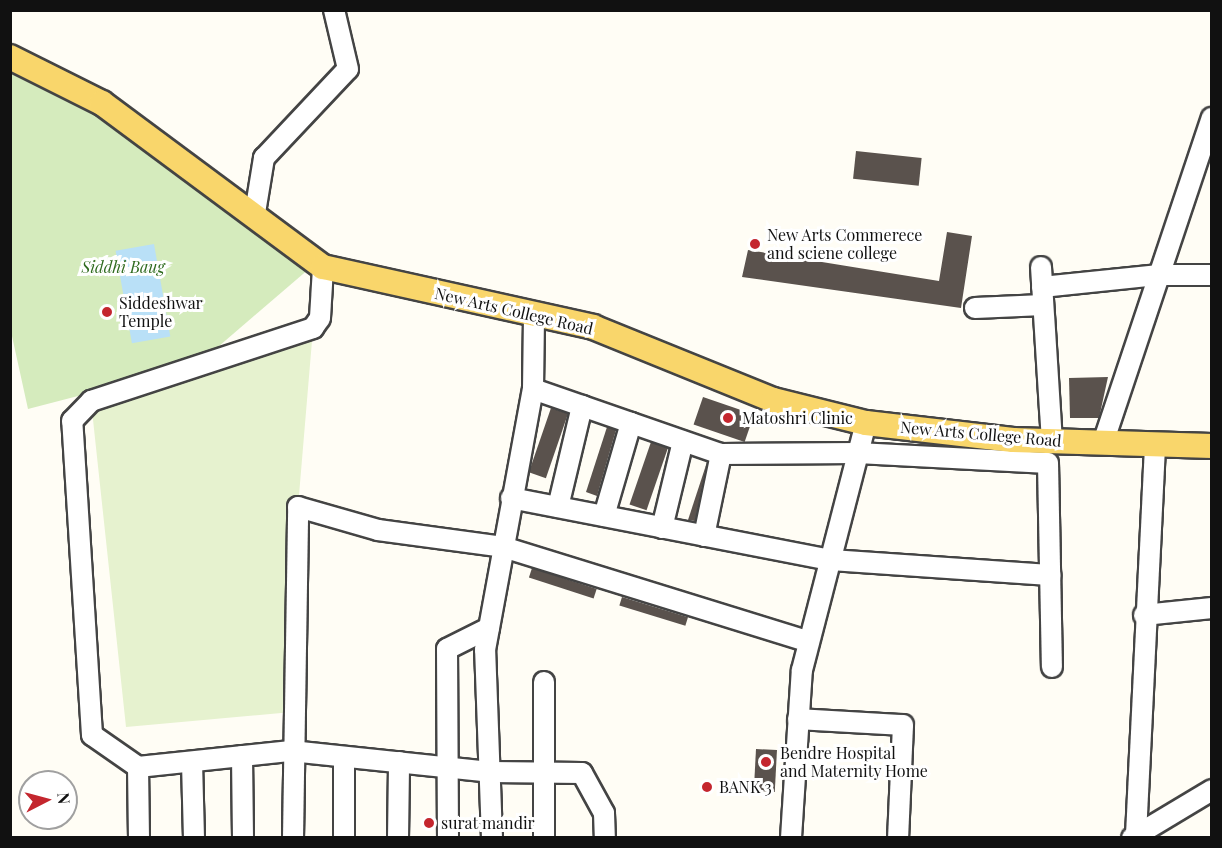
<!DOCTYPE html>
<html>
<head>
<meta charset="utf-8">
<style>
  body { margin:0 }
  #map { position:relative; width:1222px; height:848px; overflow:hidden; background:#fffdf5; font-family:"Playfair Display",serif }
  div>[style] { position:absolute }
  [style*='--x'] { left:calc(var(--x)*1px); top:calc(var(--y)*1px); width:calc(var(--w)*1px); rotate:calc(var(--a)*1deg) }
  .green>* { inset:0; background:#d5ebbd }
  .pitch>* { inset:0; background:#e6f2cf }
  .water>* { inset:0; background:#b9e0f7; transform-origin:0 0 }
  .building>* { inset:0; background:#5a524d; transform-origin:0 0 }
  .roads { filter:drop-shadow(2px 0 #444) drop-shadow(-2px 0 #444) drop-shadow(0 2px #444) drop-shadow(0 -2px #444) }
  .minor>* { height:20px; margin:-10px; padding:0 10px; transform-origin:10px; border-radius:10px; background:#fff }
  .major>* { height:24px; margin:-12px; padding:0 12px; transform-origin:12px; border-radius:12px; background:#f9d66b }
  .dots>* { width:16px; height:16px; translate:-50% -50%; box-sizing:border-box; border:3px solid #fff; border-radius:50% }
  span { translate:-50% -50%; white-space:nowrap; text-align:center; line-height:1.15; -webkit-text-stroke:6px #fff; paint-order:stroke }
  .poi-label { font-size:16px; color:#111 }
  .left { translate:0 -50%; text-align:left }
  .park-label { font-size:16px; color:#2f6b1f; font-style:italic }
  .street-label { font-size:16px; color:#111 }
  .frame { position:absolute; inset:0; border:12px solid #111; pointer-events:none }
  .north { position:absolute; left:18px; top:770px; width:60px; height:60px; box-sizing:border-box; background:#fff; border:2px solid #a0a0a0; border-radius:50%; rotate:84deg; font-size:16px; font-weight:700; line-height:24px; text-align:center; color:#111 }
  .north::after { content:''; display:block; margin:auto; width:21px; height:27px; background:#c4262e; clip-path:polygon(50% 0,100% 100%,50% 72%,0 100%) }
</style>
</head>
<body>
<div id="map">
  <div class="green">
    <i style="clip-path:polygon(10px 70px,112px 120px,317px 262px,197px 365px,28px 409px,10px 327px)"></i>
  </div>
  <div class="pitch">
    <i style="clip-path:polygon(313px 329px,298px 507px,292px 712px,126px 727px,91px 401px)"></i>
  </div>
  <div class="water">
    <i style="left:154px;top:244px;width:94px;height:39px;rotate:80deg"></i>
  </div>
  <div class="building">
    <i style="left:856px;top:151px;width:66px;height:28px;rotate:6deg"></i>
    <i style="clip-path:polygon(947px 232px,972px 236px,961px 308px,742px 277px,748px 250px,939px 281px)"></i>
    <i style="clip-path:polygon(1108px 377px,1099px 418px,1070px 418px,1069px 378px)"></i>
    <i style="left:703px;top:397px;width:54px;height:29px;rotate:19deg"></i>
    <i style="left:551px;top:408px;width:18px;height:68px;rotate:19deg"></i>
    <i style="clip-path:polygon(607px 427px,616px 430px,597px 496px,586px 492px)"></i>
    <i style="left:651px;top:442px;width:18px;height:66px;rotate:19deg"></i>
    <i style="clip-path:polygon(707px 462px,695px 521px,688px 520px)"></i>
    <i style="left:532px;top:568px;width:68px;height:10px;rotate:18deg"></i>
    <i style="left:622px;top:597px;width:69px;height:9px;rotate:17deg"></i>
    <i style="left:756px;top:749px;width:21px;height:42px;rotate:3deg"></i>
  </div>
  <div class="roads">
    <div class="minor">
      <i style="--x:255;--y:213;--w:56;--a:-80.7"></i>
      <i style="--x:264;--y:158;--w:122;--a:-46.7"></i>
      <i style="--x:348;--y:69;--w:61;--a:-103.3"></i>
      <i style="--x:1041;--y:267;--w:174;--a:86.4"></i>
      <i style="--x:1042;--y:287;--w:118;--a:-5.9"></i>
      <i style="--x:1159;--y:275;--w:53;--a:0"></i>
      <i style="--x:975;--y:308;--w:68;--a:-2.5"></i>
      <i style="--x:533;--y:389;--w:199;--a:19.1"></i>
      <i style="--x:721;--y:454;--w:137;--a:-0.4"></i>
      <i style="--x:858;--y:453;--w:190;--a:3"></i>
      <i style="--x:1048;--y:463;--w:204;--a:88.9"></i>
      <i style="--x:1103;--y:443;--w:343;--a:-71.5"></i>
      <i style="--x:511;--y:498;--w:325;--a:11"></i>
      <i style="--x:830;--y:560;--w:221;--a:3.9"></i>
      <i style="--x:558;--y:507;--w:104;--a:-76.6"></i>
      <i style="--x:604;--y:516;--w:97;--a:-73.8"></i>
      <i style="--x:662;--y:528;--w:89;--a:-76.4"></i>
      <i style="--x:704;--y:536;--w:84;--a:-78.3"></i>
      <i style="--x:1144;--y:615;--w:68;--a:-5.9"></i>
      <i style="--x:544;--y:682;--w:156;--a:90"></i>
      <i style="--x:798;--y:719;--w:105;--a:3.3"></i>
      <i style="--x:903;--y:725;--w:113;--a:92.5"></i>
      <i style="--x:242;--y:756;--w:82;--a:89.3"></i>
      <i style="--x:192;--y:762;--w:76;--a:88.5"></i>
      <i style="--x:138;--y:767;--w:154;--a:-6"></i>
      <i style="--x:291;--y:751;--w:200;--a:6"></i>
      <i style="--x:490;--y:772;--w:92;--a:0.6"></i>
      <i style="--x:582;--y:773;--w:46;--a:61.2"></i>
      <i style="--x:604;--y:813;--w:25;--a:88"></i>
      <i style="--x:1136;--y:835;--w:391;--a:-87.2"></i>
      <i style="--x:139;--y:838;--w:71;--a:-90.8"></i>
      <i style="--x:138;--y:767;--w:56;--a:-145.2"></i>
      <i style="--x:92;--y:735;--w:315;--a:-93.6"></i>
      <i style="--x:72;--y:421;--w:28;--a:-46"></i>
      <i style="--x:91;--y:401;--w:234;--a:-18.2"></i>
      <i style="--x:313;--y:328;--w:12;--a:-55"></i>
      <i style="--x:320;--y:318;--w:51;--a:-86.6"></i>
      <i style="--x:293;--y:838;--w:331;--a:-89.1"></i>
      <i style="--x:298;--y:507;--w:83;--a:16"></i>
      <i style="--x:378;--y:530;--w:126;--a:7.7"></i>
      <i style="--x:503;--y:547;--w:320;--a:17.2"></i>
      <i style="--x:344;--y:838;--w:81;--a:-90"></i>
      <i style="--x:398;--y:838;--w:76;--a:-89.2"></i>
      <i style="--x:448;--y:838;--w:189;--a:-90.3"></i>
      <i style="--x:447;--y:649;--w:47;--a:-26.6"></i>
      <i style="--x:492;--y:838;--w:188;--a:-92.1"></i>
      <i style="--x:485;--y:650;--w:265;--a:-79.6"></i>
      <i style="--x:533;--y:389;--w:74;--a:-89.2"></i>
      <i style="--x:791;--y:838;--w:168;--a:-86.3"></i>
      <i style="--x:802;--y:670;--w:255;--a:-75.5"></i>
      <i style="--x:1132;--y:838;--w:93;--a:-31"></i>
    </div>
    <div class="major">
      <i style="--x:10;--y:57;--w:103;--a:26.6"></i>
      <i style="--x:102;--y:103;--w:275;--a:36.6"></i>
      <i style="--x:323;--y:267;--w:277;--a:12.5"></i>
      <i style="--x:593;--y:327;--w:194;--a:22.1"></i>
      <i style="--x:773;--y:400;--w:96;--a:13.9"></i>
      <i style="--x:866;--y:423;--w:148;--a:6.6"></i>
      <i style="--x:1013;--y:440;--w:199;--a:1.7"></i>
    </div>
  </div>
  <div class="dots">
    <i style="left:755px;top:244px;background:#c4262e"></i>
    <i style="left:107px;top:312px;background:#c4262e"></i>
    <i style="left:728px;top:418px;background:#c4262e"></i>
    <i style="left:766px;top:762px;background:#c4262e"></i>
    <i style="left:707px;top:787px;background:#c4262e"></i>
    <i style="left:429px;top:823px;background:#c4262e"></i>
  </div>
  <div class="poi-label">
    <span class="left" style="left:767px;top:244px">New Arts Commerece<br>and sciene college</span>
    <span class="left" style="left:119px;top:312px">Siddeshwar<br>Temple</span>
    <span class="left" style="left:742px;top:418px">Matoshri Clinic</span>
    <span class="left" style="left:780px;top:762px">Bendre Hospital<br>and Maternity Home</span>
    <span class="left" style="left:719px;top:787px">BANK 3</span>
    <span class="left" style="left:441px;top:823px">surat mandir</span>
  </div>
  <div class="park-label">
    <span style="left:123px;top:267px">Siddhi Baug</span>
  </div>
  <div class="street-label">
    <span style="left:514px;top:311px;rotate:13deg">New Arts College Road</span>
    <span style="left:981px;top:434px;rotate:5deg">New Arts College Road</span>
  </div>
  <div class="frame"></div>
  <div class="north">N</div>
</div>
</body>
</html>
